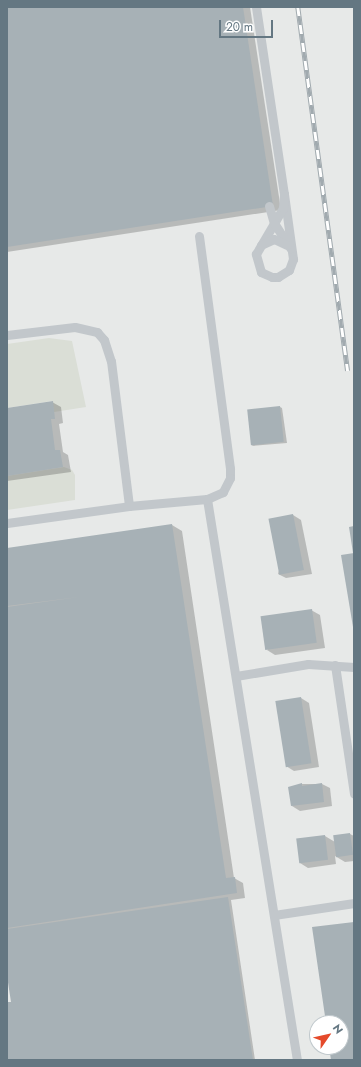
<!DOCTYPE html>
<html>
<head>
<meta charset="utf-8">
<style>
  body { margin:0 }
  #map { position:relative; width:361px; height:1067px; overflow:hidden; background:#f9f9f7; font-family:Jost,sans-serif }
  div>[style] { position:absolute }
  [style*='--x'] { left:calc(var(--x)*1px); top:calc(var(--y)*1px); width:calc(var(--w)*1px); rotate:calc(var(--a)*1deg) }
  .built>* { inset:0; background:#e7e9e8 }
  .green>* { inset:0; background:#daded6 }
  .shadow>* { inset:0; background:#0003 }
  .building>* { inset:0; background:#a7b1b6; transform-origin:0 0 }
  .service>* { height:9px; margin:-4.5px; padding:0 4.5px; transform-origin:4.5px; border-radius:4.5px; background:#c2c7cb }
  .rail>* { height:4.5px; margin-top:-2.25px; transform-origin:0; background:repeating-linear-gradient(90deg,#fff 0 9px,#a1aaaf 0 18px); box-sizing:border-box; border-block:1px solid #a1aaaf }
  span { translate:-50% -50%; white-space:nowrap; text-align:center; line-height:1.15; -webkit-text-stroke:4px #fff; paint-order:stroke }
  .frame { position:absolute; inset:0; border:8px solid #647782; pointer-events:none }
  .north { position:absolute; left:309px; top:1015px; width:40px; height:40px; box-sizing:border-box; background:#fff; border:1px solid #c1c9cd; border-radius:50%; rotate:56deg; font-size:11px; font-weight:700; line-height:16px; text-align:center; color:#647782 }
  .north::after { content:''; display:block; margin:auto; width:14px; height:18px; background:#e54a2b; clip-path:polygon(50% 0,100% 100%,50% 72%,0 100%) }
  .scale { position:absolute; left:219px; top:20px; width:54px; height:18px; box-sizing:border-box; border:2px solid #647782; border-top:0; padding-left:5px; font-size:12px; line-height:14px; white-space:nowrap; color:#647782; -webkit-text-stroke:3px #fff; paint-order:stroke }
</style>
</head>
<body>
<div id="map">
  <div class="built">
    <i style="clip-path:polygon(evenodd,7px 7px,354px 7px,354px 1060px,7px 1060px,7px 7px,317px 1023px,341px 1023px,341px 1047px,317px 1047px,317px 1023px)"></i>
  </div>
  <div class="green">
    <i style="clip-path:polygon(49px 338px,72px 341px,86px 407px,54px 412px,52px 401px,7px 408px,7px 344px)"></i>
    <i style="clip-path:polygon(64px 467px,72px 470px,75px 475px,75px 500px,7px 510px,7px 476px)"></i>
  </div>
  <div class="shadow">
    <i style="clip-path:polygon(7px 7px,250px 7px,281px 210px,7px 252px)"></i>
    <i style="clip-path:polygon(52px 402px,61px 407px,63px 423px,59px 424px,63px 452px,68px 455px,71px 472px,7px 481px,7px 409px)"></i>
    <i style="clip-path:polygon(280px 407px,282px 408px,287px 443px,252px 446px)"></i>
    <i style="clip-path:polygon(293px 515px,301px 520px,312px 574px,286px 578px,278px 574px)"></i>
    <i style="clip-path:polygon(172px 525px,182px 531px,234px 878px,243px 883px,245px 898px,231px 900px,255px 1060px,7px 1060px,7px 1003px,12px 1002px,7px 969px,7px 549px)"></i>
    <i style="clip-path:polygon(311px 610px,320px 615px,325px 648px,275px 655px,267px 650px)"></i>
    <i style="clip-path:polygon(301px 698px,309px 703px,319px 767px,294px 771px,286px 766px)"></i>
    <i style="clip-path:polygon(301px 784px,322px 784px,330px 788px,332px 806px,300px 811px,292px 806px)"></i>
    <i style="clip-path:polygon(350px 834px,354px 836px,354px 861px,345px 862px,335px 856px,336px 864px,308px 868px,300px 863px,325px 836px,335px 842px)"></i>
    <i style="clip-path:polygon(354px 923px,354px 1060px,332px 1060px,330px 1047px,341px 1047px,341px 1023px,327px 1023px)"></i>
  </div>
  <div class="building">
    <i style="clip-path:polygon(7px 7px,243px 7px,273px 206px,7px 247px)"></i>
    <i style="clip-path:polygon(53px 401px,55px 419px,51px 419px,55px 450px,60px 450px,63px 467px,7px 476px,7px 408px)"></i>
    <i style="left:280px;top:406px;width:36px;height:33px;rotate:84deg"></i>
    <i style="left:293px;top:514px;width:57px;height:25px;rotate:79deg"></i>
    <i style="clip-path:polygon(172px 524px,226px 878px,235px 877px,237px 893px,7px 928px,7px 607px,79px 597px,7px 606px,7px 548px)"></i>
    <i style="clip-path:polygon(354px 526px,354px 552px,353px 553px,349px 527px)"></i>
    <i style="clip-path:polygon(354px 553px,354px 626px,353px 627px,341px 555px)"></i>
    <i style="left:312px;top:609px;width:34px;height:52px;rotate:82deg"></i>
    <i style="left:301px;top:697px;width:67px;height:26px;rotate:81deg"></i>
    <i style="clip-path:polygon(302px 783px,302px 786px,322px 783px,324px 802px,291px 806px,288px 787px)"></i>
    <i style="left:350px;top:833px;width:22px;height:17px;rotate:82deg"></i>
    <i style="left:325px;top:835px;width:25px;height:29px;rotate:83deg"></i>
    <i style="clip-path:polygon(228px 897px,253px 1060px,7px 1060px,7px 1002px,11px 1002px,7px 976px,7px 929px)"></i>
    <i style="clip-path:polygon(354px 922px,354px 1059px,331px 1060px,329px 1047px,341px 1047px,341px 1023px,326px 1023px,312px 927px)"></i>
  </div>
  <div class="service">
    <i style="--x:256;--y:7;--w:189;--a:81.5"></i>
    <i style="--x:284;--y:194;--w:66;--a:82.1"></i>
    <i style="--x:293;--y:259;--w:12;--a:110"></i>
    <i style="--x:289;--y:270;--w:13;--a:148"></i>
    <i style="--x:278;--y:277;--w:6;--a:180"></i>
    <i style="--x:272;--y:277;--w:12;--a:-156"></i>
    <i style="--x:261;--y:272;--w:19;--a:-106"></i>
    <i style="--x:256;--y:254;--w:53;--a:-59.6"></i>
    <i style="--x:283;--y:208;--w:14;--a:-86"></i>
    <i style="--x:269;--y:206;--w:18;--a:74"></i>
    <i style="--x:274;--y:223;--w:30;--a:57"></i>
    <i style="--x:199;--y:236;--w:235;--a:82.4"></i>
    <i style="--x:230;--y:469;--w:9;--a:90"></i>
    <i style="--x:230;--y:478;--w:16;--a:117"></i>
    <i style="--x:223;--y:492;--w:17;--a:156"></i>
    <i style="--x:207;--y:499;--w:568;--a:80.89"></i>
    <i style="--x:261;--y:245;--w:14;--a:-25"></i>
    <i style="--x:274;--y:239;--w:14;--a:25"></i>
    <i style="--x:7;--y:335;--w:68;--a:-6.7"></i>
    <i style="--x:75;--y:327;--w:23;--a:13"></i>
    <i style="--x:97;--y:332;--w:11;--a:49"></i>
    <i style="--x:104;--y:340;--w:22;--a:72"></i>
    <i style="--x:111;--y:361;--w:146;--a:82.9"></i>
    <i style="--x:7;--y:523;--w:123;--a:-7.9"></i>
    <i style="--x:129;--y:506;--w:78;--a:-5.1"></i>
    <i style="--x:335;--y:665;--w:130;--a:81.6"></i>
    <i style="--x:236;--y:676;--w:73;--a:-9.5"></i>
    <i style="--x:308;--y:664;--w:46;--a:3.7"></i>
    <i style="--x:274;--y:915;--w:81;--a:-8.5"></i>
  </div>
  <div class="rail">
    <i style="--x:298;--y:7;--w:367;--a:82.2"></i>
  </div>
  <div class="frame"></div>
  <div class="north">N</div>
  <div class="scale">20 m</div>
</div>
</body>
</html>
